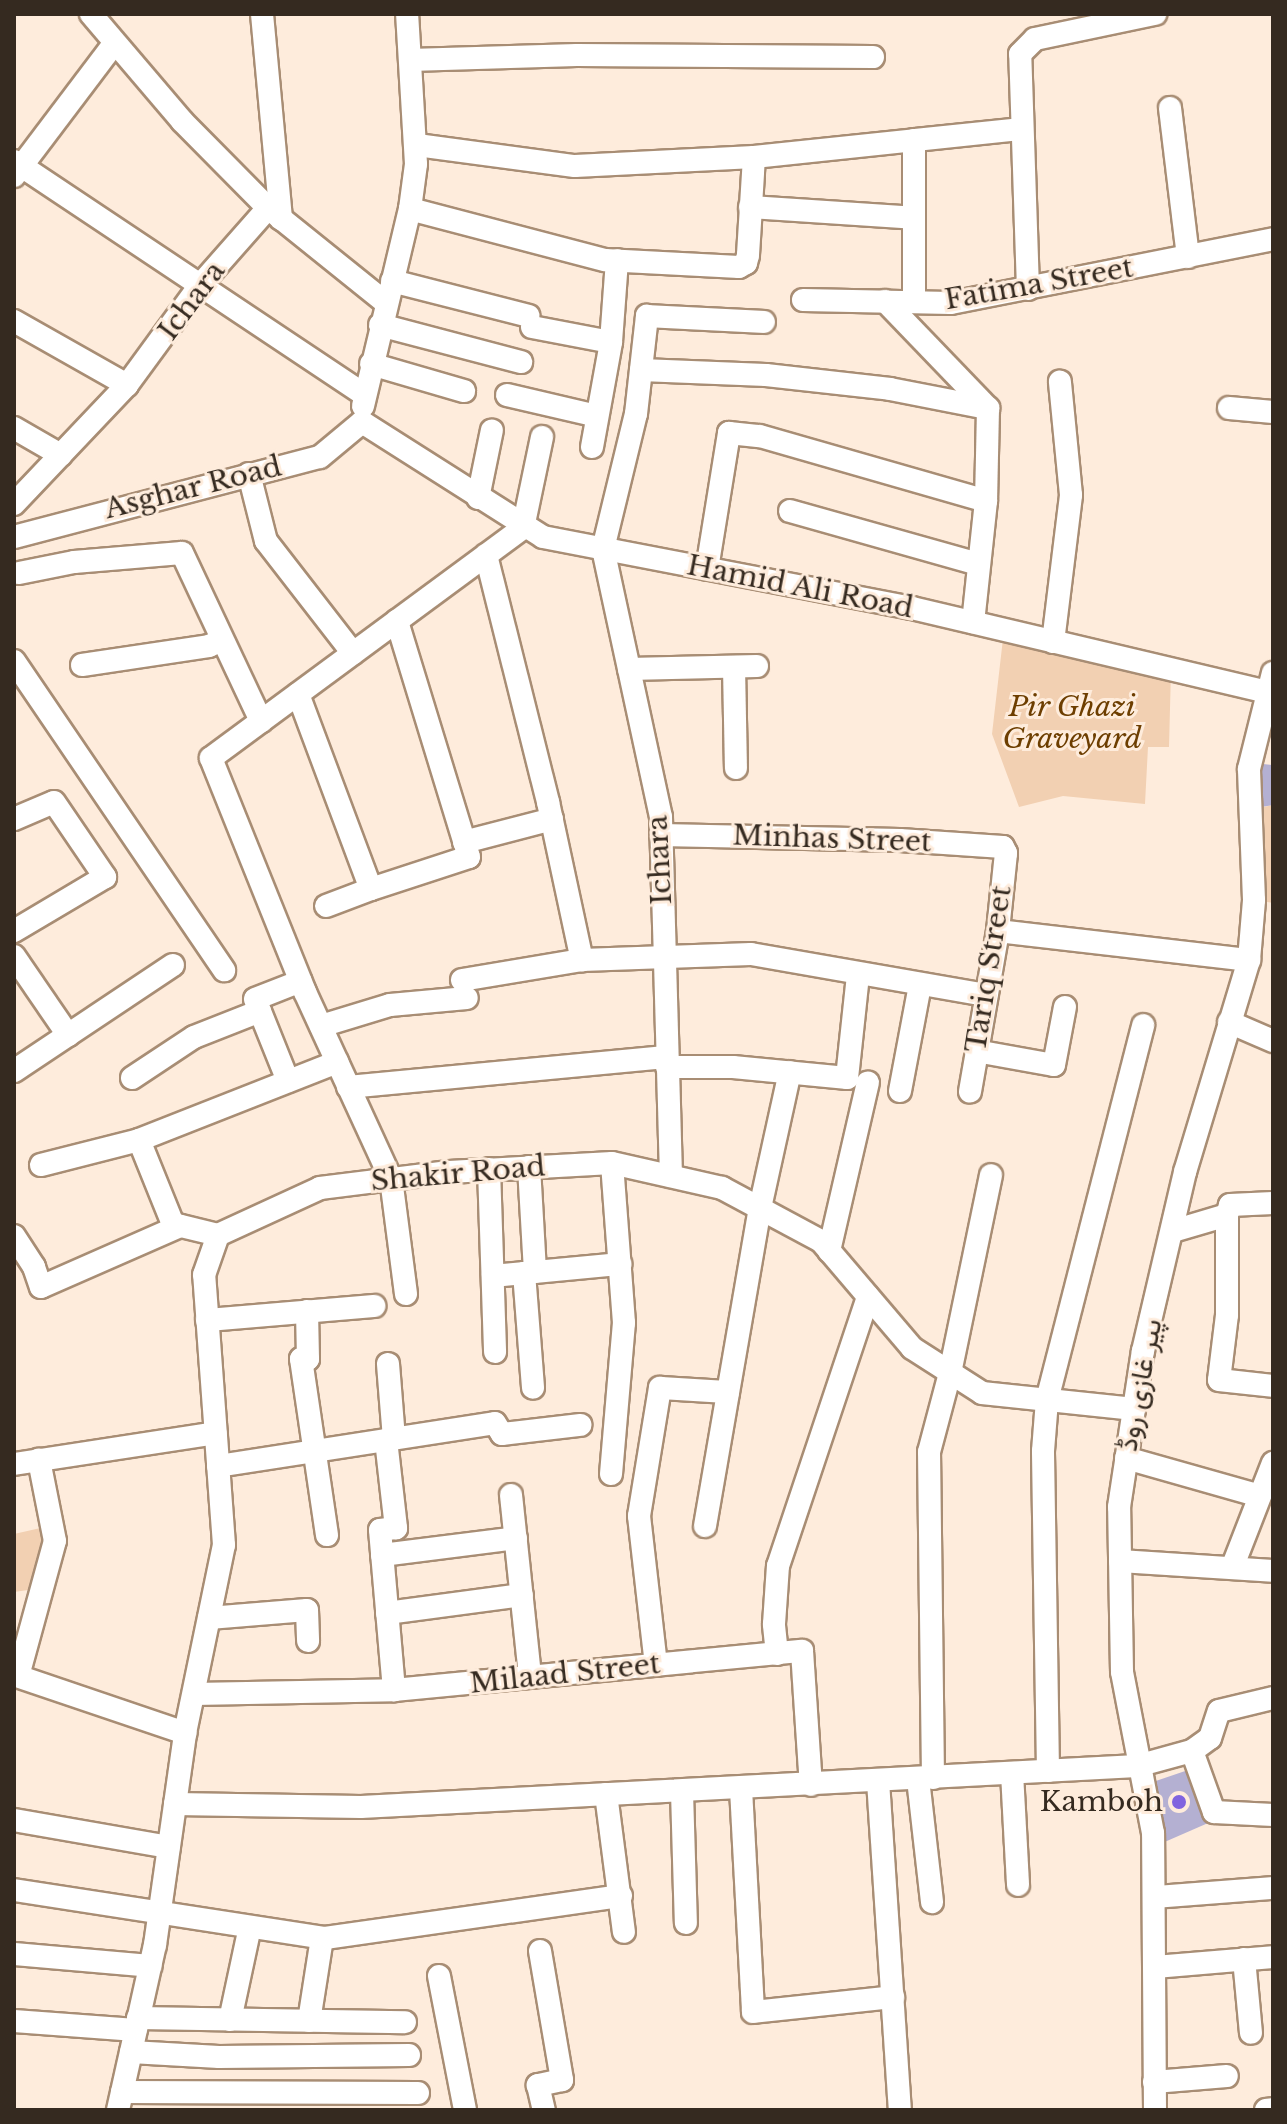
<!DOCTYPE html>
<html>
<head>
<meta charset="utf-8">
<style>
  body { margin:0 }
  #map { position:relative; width:1287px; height:2124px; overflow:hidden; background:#feecdc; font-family:"Libre Baskerville",Vazirmatn,serif }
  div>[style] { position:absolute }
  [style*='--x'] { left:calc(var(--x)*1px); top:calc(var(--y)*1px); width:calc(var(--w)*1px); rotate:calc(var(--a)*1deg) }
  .green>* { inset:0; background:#f2d0b2 }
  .building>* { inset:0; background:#b4b0d2 }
  .roads { filter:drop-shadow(2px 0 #a88d74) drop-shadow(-2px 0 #a88d74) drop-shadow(0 2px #a88d74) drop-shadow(0 -2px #a88d74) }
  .minor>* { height:22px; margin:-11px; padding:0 11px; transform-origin:11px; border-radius:11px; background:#fff }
  .dots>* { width:22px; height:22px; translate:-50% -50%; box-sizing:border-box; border:4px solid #feecdc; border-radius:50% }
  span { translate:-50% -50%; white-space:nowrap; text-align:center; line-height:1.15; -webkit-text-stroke:6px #feecdc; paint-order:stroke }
  .street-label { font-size:28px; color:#352a20 }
  .park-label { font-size:28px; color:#6d3e00; font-style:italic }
  .poi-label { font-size:28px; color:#352a20 }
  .right { translate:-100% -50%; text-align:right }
  .frame { position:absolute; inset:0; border:16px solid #352a20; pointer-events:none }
</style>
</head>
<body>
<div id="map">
  <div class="green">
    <i style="clip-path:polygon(1004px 630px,1171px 670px,1169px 747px,1148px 747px,1145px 804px,1063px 796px,1019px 807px,992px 734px)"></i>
    <i style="clip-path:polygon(1273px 805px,1273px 903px,1254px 900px,1249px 810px)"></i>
    <i style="clip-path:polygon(45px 1527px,42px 1588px,14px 1592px,14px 1534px)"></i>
  </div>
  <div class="building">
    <i style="clip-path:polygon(1263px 764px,1273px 765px,1273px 805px,1261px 807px,1258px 795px)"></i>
    <i style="clip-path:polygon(1194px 1768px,1215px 1820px,1160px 1844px,1147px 1784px)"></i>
  </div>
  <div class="roads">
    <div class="minor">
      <i style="--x:91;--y:14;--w:140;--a:49.6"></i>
      <i style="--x:182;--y:121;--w:122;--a:45.3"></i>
      <i style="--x:262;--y:14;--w:206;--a:84.7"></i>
      <i style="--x:410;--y:60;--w:167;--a:-1.7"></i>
      <i style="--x:577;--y:55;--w:296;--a:0.4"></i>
      <i style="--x:1170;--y:108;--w:150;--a:83.1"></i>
      <i style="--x:417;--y:145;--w:159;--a:7.6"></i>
      <i style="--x:575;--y:166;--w:179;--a:-2.9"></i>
      <i style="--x:754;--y:157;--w:267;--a:-6"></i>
      <i style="--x:14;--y:161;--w:422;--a:33.7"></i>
      <i style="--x:14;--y:176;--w:166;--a:-52.9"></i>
      <i style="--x:750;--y:207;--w:164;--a:3.8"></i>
      <i style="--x:410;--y:209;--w:202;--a:14.7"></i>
      <i style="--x:605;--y:260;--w:134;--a:3"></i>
      <i style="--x:739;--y:267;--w:8;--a:-30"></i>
      <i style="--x:746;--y:263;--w:8;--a:-76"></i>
      <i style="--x:748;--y:255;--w:98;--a:-86.5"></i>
      <i style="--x:392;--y:281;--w:141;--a:14.3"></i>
      <i style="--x:1028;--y:289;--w:235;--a:-91.9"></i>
      <i style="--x:1020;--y:54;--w:21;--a:-45"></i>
      <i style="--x:1035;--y:39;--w:123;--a:-11.8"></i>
      <i style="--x:803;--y:300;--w:148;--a:1.2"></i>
      <i style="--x:951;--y:303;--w:328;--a:-11.2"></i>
      <i style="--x:885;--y:301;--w:149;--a:46.1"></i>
      <i style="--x:914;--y:302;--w:162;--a:-90"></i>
      <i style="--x:14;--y:321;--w:130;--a:29.5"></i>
      <i style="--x:380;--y:325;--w:146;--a:14.7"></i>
      <i style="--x:532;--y:327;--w:80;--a:10.8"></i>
      <i style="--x:371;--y:364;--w:97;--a:16.2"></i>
      <i style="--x:641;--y:370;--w:125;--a:2.3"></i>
      <i style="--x:766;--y:375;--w:125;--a:6.4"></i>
      <i style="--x:890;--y:389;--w:100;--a:11"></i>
      <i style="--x:988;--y:408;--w:93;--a:91.2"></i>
      <i style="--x:507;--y:395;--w:92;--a:13.1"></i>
      <i style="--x:363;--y:406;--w:203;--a:-76.6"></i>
      <i style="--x:410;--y:209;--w:45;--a:-82.4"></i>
      <i style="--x:416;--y:164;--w:150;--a:-93.4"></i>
      <i style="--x:1229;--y:408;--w:44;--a:5.2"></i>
      <i style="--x:362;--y:422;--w:214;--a:32.4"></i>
      <i style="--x:543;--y:537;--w:376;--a:10.9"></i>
      <i style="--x:912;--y:608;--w:364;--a:13.3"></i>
      <i style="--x:14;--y:428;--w:54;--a:29.9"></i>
      <i style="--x:592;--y:447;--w:107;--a:-79.7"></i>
      <i style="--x:611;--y:342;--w:82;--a:-85.8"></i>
      <i style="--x:249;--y:474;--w:69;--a:75.8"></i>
      <i style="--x:266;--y:541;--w:142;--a:52.2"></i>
      <i style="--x:478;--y:498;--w:69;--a:-78.4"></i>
      <i style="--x:14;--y:504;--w:164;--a:-46.5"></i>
      <i style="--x:127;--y:385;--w:125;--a:-53.8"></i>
      <i style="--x:201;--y:284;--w:101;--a:-48.6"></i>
      <i style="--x:268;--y:208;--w:150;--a:38.8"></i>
      <i style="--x:790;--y:511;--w:196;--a:15.7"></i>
      <i style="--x:14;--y:537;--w:316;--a:-14.7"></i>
      <i style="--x:320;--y:457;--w:55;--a:-39.8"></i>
      <i style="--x:486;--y:555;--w:255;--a:75.9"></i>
      <i style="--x:548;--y:802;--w:162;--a:77.9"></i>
      <i style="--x:707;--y:569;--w:138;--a:-80.8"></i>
      <i style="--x:729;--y:433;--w:31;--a:6"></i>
      <i style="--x:760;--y:436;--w:235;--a:16"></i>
      <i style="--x:986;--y:501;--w:122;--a:96.1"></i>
      <i style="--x:19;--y:573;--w:56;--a:-11.3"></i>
      <i style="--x:74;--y:562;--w:108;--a:-4.8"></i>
      <i style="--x:182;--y:553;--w:186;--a:64.8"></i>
      <i style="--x:1053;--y:642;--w:148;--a:-83"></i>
      <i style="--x:1071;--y:495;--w:114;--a:-95.6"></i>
      <i style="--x:14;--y:661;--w:374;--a:55.8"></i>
      <i style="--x:82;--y:665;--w:128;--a:-8.5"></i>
      <i style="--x:209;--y:646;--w:14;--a:-25"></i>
      <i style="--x:734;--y:667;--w:101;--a:88.9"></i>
      <i style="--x:629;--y:669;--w:128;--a:-1.3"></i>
      <i style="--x:298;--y:694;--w:208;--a:69.5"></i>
      <i style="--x:371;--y:889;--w:48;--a:159.3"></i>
      <i style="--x:14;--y:819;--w:43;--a:-23"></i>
      <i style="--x:54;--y:802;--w:91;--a:55.8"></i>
      <i style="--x:105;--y:877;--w:106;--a:149.3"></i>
      <i style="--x:661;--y:835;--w:239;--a:1.2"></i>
      <i style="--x:900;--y:840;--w:103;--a:3.9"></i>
      <i style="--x:1003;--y:847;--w:7;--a:63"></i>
      <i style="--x:1006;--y:853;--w:78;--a:95.9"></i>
      <i style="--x:998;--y:931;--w:163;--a:99.9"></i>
      <i style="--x:464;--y:842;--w:91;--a:-14.6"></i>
      <i style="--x:371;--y:889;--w:103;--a:-18.1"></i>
      <i style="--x:469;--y:857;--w:247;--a:-107"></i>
      <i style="--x:998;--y:931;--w:253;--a:6.6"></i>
      <i style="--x:14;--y:956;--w:96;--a:55.6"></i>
      <i style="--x:462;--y:980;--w:122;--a:-9.5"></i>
      <i style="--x:582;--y:960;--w:169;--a:-2"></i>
      <i style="--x:751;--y:954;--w:239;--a:9.9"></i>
      <i style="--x:1229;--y:1022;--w:48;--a:23.4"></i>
      <i style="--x:321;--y:1026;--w:72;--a:-16.9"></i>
      <i style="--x:390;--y:1005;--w:77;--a:-5.2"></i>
      <i style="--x:976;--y:1051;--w:79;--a:10.2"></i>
      <i style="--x:1054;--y:1065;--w:59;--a:-79.3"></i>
      <i style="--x:667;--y:1067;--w:66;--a:0"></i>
      <i style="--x:733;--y:1067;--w:115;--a:5.5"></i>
      <i style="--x:847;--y:1078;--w:104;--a:-83.9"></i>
      <i style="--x:14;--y:1071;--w:191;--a:-33.7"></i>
      <i style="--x:132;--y:1078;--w:74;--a:-33.5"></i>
      <i style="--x:194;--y:1037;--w:71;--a:-21.5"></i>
      <i style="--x:288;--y:1081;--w:88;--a:-111.9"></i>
      <i style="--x:255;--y:999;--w:49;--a:-21.4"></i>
      <i style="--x:348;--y:1087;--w:319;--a:-5.4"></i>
      <i style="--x:900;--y:1091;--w:108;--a:-79.3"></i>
      <i style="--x:139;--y:1140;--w:213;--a:-21.5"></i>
      <i style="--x:41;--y:1165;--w:101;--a:-14.3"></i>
      <i style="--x:139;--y:1140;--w:91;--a:68"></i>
      <i style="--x:173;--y:1224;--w:46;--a:13.7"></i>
      <i style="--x:529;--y:1167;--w:105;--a:86.7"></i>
      <i style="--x:489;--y:1169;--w:183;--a:88.1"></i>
      <i style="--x:671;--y:1176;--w:359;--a:-91.6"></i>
      <i style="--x:661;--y:817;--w:274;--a:-102.2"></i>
      <i style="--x:603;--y:549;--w:139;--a:-76.3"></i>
      <i style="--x:636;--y:414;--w:99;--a:-83.6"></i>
      <i style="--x:647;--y:316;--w:117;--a:2.9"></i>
      <i style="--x:1227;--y:1215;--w:100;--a:90"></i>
      <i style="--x:1227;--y:1315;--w:65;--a:97"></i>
      <i style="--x:1219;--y:1380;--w:54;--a:6.3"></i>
      <i style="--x:1173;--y:1231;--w:56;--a:-16.5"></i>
      <i style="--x:1227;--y:1215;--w:10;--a:-73"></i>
      <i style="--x:1230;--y:1205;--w:43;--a:-2.7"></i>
      <i style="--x:14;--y:1236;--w:37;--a:57"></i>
      <i style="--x:34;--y:1267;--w:21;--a:71"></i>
      <i style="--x:41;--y:1287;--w:152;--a:-23.7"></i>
      <i style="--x:829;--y:1251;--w:173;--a:-77"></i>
      <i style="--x:524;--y:1273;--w:115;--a:85.5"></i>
      <i style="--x:493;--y:1276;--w:128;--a:-5.4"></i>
      <i style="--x:406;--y:1294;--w:116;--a:-97.4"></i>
      <i style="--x:391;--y:1179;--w:206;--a:-114.7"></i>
      <i style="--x:305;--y:992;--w:252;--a:-111.9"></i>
      <i style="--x:211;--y:758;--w:388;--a:-36.4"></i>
      <i style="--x:523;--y:528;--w:93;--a:-78.2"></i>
      <i style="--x:307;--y:1311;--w:48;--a:88.8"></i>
      <i style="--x:308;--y:1359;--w:7;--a:180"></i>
      <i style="--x:301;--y:1359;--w:178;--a:81.6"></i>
      <i style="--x:207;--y:1320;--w:168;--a:-4.8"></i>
      <i style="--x:388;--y:1364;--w:75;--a:85.4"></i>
      <i style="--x:386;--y:1440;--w:89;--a:83.5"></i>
      <i style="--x:396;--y:1528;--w:16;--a:173"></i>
      <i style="--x:380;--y:1530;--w:161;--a:85"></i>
      <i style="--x:1126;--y:1458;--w:139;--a:15.8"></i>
      <i style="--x:14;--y:1464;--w:204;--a:-8.7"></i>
      <i style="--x:218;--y:1466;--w:280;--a:-8.8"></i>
      <i style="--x:495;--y:1423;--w:13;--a:58"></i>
      <i style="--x:502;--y:1434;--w:79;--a:-6.6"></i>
      <i style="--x:611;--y:1474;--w:152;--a:-85.1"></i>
      <i style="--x:624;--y:1323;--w:160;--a:-94.3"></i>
      <i style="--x:511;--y:1495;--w:183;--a:84"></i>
      <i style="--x:705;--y:1526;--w:323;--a:-80.2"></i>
      <i style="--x:760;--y:1208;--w:139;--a:-77.6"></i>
      <i style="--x:382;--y:1555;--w:135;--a:-7.2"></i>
      <i style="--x:1120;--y:1561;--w:153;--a:3.7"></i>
      <i style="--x:1232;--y:1568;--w:113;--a:-68.7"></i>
      <i style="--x:387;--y:1613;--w:136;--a:-7.6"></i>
      <i style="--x:209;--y:1618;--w:98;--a:-4.7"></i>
      <i style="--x:307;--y:1610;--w:31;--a:88"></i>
      <i style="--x:777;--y:1654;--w:30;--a:-96"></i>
      <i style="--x:774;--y:1624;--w:58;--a:-86.1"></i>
      <i style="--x:778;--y:1566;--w:284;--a:-71.5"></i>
      <i style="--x:656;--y:1665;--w:150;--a:-96.5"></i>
      <i style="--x:639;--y:1516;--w:130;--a:-80.7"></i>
      <i style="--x:660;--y:1388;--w:68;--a:3.4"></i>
      <i style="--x:14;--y:1675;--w:181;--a:18.7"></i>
      <i style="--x:18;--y:1676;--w:140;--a:-74.7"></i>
      <i style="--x:55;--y:1541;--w:83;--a:-101.2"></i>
      <i style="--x:194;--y:1694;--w:200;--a:-1.1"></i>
      <i style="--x:394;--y:1690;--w:410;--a:-5.5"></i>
      <i style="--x:802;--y:1651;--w:134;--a:86.2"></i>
      <i style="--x:1192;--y:1751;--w:65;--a:70.2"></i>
      <i style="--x:1214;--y:1812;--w:59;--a:2.9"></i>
      <i style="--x:1048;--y:1771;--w:320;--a:-90.9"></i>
      <i style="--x:1043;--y:1451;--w:51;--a:-85.5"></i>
      <i style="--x:1047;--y:1400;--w:387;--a:-75.6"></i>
      <i style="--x:1012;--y:1773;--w:112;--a:86.9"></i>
      <i style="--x:933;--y:1778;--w:326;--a:-90.7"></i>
      <i style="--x:929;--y:1452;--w:82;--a:-75.1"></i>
      <i style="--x:950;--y:1373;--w:202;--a:-78.3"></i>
      <i style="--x:918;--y:1779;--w:124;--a:83.5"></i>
      <i style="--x:878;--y:1781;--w:330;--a:86.2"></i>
      <i style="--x:741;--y:1789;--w:223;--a:86.9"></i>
      <i style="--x:753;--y:2012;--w:141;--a:-6.1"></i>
      <i style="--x:682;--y:1792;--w:131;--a:88.3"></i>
      <i style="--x:606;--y:1794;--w:139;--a:82.6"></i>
      <i style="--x:175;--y:1804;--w:186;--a:0.9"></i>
      <i style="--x:361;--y:1807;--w:777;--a:-3.02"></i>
      <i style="--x:1137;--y:1766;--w:57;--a:-15.3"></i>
      <i style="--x:1192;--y:1751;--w:22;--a:-36"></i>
      <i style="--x:1210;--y:1738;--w:28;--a:-72"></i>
      <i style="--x:1219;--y:1711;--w:56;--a:-13.5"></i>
      <i style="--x:14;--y:1820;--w:157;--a:9.9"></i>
      <i style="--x:14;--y:1890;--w:315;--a:8.8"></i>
      <i style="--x:325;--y:1938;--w:299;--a:-8.1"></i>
      <i style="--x:1155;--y:1897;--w:118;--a:-4.4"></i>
      <i style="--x:540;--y:1951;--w:131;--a:80.3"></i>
      <i style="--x:562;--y:2080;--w:25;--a:168"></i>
      <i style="--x:538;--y:2085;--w:26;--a:77"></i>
      <i style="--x:14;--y:1954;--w:137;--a:5"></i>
      <i style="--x:1244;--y:1959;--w:74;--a:84.6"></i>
      <i style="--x:1155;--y:1967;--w:118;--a:-4.8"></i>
      <i style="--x:439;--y:1976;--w:136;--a:79"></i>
      <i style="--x:138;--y:2018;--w:267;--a:0.9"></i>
      <i style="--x:230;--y:2020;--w:95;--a:-77.9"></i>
      <i style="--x:14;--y:2021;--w:122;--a:4.2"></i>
      <i style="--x:309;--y:2021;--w:84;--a:-81.1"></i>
      <i style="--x:131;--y:2052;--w:88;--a:3.3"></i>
      <i style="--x:219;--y:2057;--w:190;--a:-0.6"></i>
      <i style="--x:1154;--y:2082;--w:73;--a:-4.7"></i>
      <i style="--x:122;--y:2092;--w:296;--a:0.2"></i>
      <i style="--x:118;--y:2110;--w:169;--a:-77.4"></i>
      <i style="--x:155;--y:1945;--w:214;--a:-81.9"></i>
      <i style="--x:185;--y:1733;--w:192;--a:-78.3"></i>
      <i style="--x:224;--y:1545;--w:271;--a:-94.2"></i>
      <i style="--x:204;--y:1275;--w:42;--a:-70.7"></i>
      <i style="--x:218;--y:1235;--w:112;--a:-24.7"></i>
      <i style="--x:320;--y:1188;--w:130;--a:-7.1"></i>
      <i style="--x:449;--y:1172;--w:163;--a:-3.2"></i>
      <i style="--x:612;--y:1163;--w:113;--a:12.8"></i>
      <i style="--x:722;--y:1188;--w:112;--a:28.2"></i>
      <i style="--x:821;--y:1241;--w:140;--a:49.6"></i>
      <i style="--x:912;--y:1348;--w:83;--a:32.7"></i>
      <i style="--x:982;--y:1393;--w:153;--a:6"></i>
      <i style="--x:1155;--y:2110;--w:277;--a:-90.4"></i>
      <i style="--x:1153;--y:1833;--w:164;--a:-100.9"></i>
      <i style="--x:1122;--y:1672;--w:165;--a:-91"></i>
      <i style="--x:1119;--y:1507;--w:158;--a:-81.3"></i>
      <i style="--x:1143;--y:1351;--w:184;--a:-76.8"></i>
      <i style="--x:1185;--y:1172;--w:221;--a:-73.2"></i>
      <i style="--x:1249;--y:960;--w:60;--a:-85.2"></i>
      <i style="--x:1254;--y:900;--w:131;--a:-92.2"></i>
      <i style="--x:1249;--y:769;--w:99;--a:-76"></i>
      <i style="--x:1266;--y:2110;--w:7;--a:-8"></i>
    </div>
  </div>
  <div class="dots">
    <i style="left:1179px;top:1802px;background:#8064df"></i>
  </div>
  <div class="street-label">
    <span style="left:1039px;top:284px;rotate:-10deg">Fatima Street</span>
    <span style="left:192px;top:301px;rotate:-53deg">Ichara</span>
    <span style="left:193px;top:488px;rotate:-14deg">Asghar Road</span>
    <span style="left:800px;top:587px;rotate:11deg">Hamid Ali Road</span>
    <span style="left:832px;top:839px;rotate:2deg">Minhas Street</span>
    <span style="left:660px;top:860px;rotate:-93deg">Ichara</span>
    <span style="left:989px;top:969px;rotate:-81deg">Tariq Street</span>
    <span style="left:458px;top:1174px;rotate:-5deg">Shakir Road</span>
    <span style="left:1140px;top:1385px;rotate:-79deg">پیر غازی روڈ</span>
    <span style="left:565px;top:1674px;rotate:-6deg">Milaad Street</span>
  </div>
  <div class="park-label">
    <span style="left:1072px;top:723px">Pir Ghazi<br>Graveyard</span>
  </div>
  <div class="poi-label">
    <span class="right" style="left:1163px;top:1802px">Kamboh</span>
  </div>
  <div class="frame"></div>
</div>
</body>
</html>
